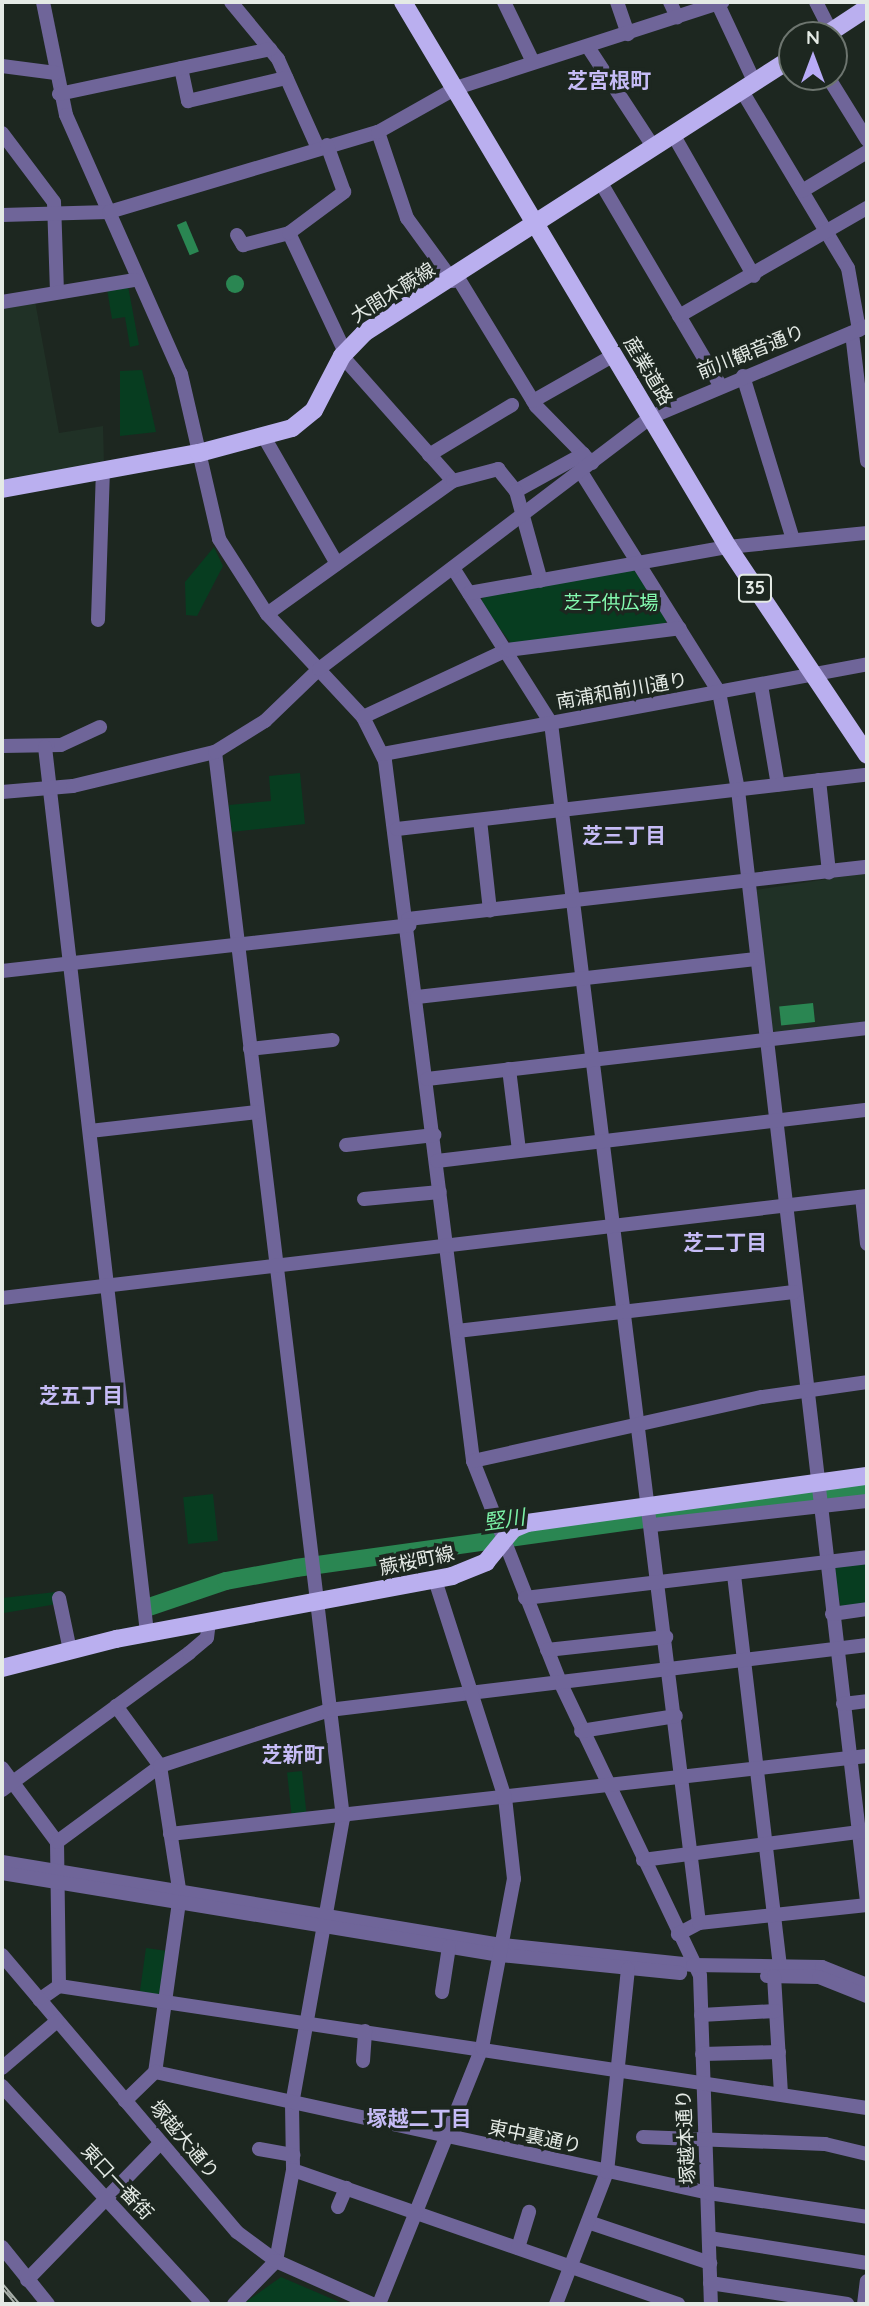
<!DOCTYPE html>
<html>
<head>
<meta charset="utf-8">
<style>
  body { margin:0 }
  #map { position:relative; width:869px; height:2306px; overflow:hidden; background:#1d2720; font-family:Quicksand,"Noto Sans JP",sans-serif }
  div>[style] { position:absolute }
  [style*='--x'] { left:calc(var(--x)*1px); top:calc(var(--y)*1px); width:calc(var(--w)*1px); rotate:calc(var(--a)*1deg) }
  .built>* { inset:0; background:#203126 }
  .green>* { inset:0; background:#073d20; transform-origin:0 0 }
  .water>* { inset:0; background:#2a8652; transform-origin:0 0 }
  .round { border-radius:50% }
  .river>* { height:18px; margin:-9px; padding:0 9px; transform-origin:9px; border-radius:9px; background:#2a8652 }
  .minor>* { height:14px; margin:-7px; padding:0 7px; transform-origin:7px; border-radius:7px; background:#6f6599 }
  .major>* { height:18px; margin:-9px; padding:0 9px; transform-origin:9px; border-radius:9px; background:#baafef }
  .rail>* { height:5px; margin-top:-2.5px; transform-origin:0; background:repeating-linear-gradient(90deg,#1d2720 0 8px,#aab1ab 0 16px); box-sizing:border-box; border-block:2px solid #aab1ab }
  span { translate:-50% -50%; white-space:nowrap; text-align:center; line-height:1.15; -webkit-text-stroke:7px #1d2720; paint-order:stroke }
  .shield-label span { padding:2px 5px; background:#1d2720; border:2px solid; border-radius:5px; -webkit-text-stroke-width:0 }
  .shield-label { font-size:18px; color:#e4eae5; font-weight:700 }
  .street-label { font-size:19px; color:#e4eae5 }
  .park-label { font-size:19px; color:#84f9af }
  .neighbourhood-label { font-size:21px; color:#c6bcf6; font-weight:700 }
  .water-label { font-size:21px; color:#7bf0a6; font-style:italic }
  .frame { position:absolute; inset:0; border:4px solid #e4eae5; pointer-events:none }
  .north { position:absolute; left:778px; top:21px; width:70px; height:70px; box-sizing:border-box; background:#1d2720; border:2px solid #6d756f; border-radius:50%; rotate:0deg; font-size:19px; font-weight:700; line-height:28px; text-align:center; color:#e4eae5 }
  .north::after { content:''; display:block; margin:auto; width:24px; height:32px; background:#b8abf7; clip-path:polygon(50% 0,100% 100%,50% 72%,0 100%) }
</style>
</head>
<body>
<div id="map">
  <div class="built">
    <i style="clip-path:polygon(35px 301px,59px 433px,103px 426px,104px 464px,2px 483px,2px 308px)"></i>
    <i style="clip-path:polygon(867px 873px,867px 1022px,776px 1032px,770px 1028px,755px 890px)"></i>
  </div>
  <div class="green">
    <i style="clip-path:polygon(128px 286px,139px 345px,130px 347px,125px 317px,112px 319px,107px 289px)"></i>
    <i style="clip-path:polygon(142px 370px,156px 432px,120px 436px,120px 371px)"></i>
    <i style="clip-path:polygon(214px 547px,223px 566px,197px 616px,186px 615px,185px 582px)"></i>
    <i style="clip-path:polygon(633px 569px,668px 617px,664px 626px,513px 646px,481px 603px,484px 594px)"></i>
    <i style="clip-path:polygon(300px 773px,305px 824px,232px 832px,229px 805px,271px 801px,269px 776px)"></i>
    <i style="left:213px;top:1494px;width:47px;height:30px;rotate:84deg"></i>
    <i style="clip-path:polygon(867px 1561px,867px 1605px,841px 1608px,833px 1572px,838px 1564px)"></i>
    <i style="clip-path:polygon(56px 1592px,57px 1604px,4px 1613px,2px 1625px,2px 1598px)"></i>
    <i style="left:302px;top:1771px;width:45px;height:15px;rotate:84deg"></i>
    <i style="left:146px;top:1948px;width:22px;height:45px;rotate:8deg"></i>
    <i style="clip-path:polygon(281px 2277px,344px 2304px,243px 2304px)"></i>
  </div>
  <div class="water">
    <i style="left:186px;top:221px;width:33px;height:10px;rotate:67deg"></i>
    <i class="round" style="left:226px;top:275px;width:18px;height:18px"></i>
    <i style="left:813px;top:1003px;width:19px;height:34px;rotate:84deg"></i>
  </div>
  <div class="river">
    <i style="--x:149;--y:1607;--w:81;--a:-18.7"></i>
    <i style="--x:226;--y:1581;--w:71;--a:-10.5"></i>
    <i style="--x:296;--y:1568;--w:577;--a:-7.98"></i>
  </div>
  <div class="minor">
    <i style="--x:43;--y:2;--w:115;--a:78.5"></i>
    <i style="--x:66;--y:115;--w:283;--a:66.1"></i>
    <i style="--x:181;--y:374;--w:169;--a:77"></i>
    <i style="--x:219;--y:539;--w:89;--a:57.4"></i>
    <i style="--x:267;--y:614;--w:141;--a:47"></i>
    <i style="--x:363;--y:717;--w:49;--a:63.4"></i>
    <i style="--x:385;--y:761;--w:706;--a:82.83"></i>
    <i style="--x:473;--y:1461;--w:240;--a:68.5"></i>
    <i style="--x:561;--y:1684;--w:322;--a:64.5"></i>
    <i style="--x:700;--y:1975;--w:329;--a:88.1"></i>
    <i style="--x:231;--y:2;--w:74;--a:50.5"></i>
    <i style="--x:278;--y:59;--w:95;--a:65.9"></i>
    <i style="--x:504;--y:2;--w:64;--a:64.2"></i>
    <i style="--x:617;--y:2;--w:34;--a:71"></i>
    <i style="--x:670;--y:2;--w:17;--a:65"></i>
    <i style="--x:717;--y:2;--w:89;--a:64.9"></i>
    <i style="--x:816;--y:2;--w:33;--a:63"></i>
    <i style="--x:588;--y:47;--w:121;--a:56.8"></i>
    <i style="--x:2;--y:66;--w:54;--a:7.4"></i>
    <i style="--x:181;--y:68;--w:34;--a:78"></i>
    <i style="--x:188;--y:101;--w:101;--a:-13.2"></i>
    <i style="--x:828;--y:77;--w:74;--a:58.2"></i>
    <i style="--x:742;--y:91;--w:206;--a:59.1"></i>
    <i style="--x:848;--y:268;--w:63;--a:79.9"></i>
    <i style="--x:59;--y:94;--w:216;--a:-12"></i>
    <i style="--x:378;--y:132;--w:91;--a:71.4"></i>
    <i style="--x:407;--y:218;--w:78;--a:53.9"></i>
    <i style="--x:2;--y:133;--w:86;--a:53"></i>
    <i style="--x:54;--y:202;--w:89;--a:88.1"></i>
    <i style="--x:674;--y:136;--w:161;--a:60.3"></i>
    <i style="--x:601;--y:183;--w:234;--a:59.5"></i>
    <i style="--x:802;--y:191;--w:76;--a:-31"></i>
    <i style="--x:2;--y:215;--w:107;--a:-1.6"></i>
    <i style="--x:109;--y:212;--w:281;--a:-16.6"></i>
    <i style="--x:378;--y:132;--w:90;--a:-29.4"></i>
    <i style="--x:456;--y:88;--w:280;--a:-17.9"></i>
    <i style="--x:289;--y:233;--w:132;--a:64.8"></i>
    <i style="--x:237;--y:235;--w:12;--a:59"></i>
    <i style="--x:243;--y:245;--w:48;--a:-14.6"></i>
    <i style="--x:289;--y:233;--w:69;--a:-36.7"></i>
    <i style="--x:344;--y:192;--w:50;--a:-109.9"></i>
    <i style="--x:458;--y:278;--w:150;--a:58.6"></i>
    <i style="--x:536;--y:406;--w:80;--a:45.5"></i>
    <i style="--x:2;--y:302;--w:135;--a:-9.4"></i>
    <i style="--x:679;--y:316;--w:217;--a:-29.9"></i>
    <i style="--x:852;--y:333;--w:129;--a:83.3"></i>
    <i style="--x:342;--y:356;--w:167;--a:48.4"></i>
    <i style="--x:743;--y:376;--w:171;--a:73"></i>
    <i style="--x:533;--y:401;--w:93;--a:-29.6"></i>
    <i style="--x:264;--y:437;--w:146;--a:60.1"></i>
    <i style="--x:429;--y:455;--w:97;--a:-31.1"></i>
    <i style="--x:581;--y:472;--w:260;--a:57.9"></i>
    <i style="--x:719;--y:692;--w:100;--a:79"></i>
    <i style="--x:738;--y:790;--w:1119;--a:83.38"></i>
    <i style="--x:516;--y:491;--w:77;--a:-28.9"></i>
    <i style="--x:453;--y:568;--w:183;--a:57.7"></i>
    <i style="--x:551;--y:723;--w:1209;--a:82.97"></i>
    <i style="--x:699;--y:1923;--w:24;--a:152"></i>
    <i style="--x:469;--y:593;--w:263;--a:-10.1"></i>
    <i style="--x:728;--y:547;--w:140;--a:-5.8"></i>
    <i style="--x:267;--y:614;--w:229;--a:-35.6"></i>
    <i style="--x:453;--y:481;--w:47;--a:-14.9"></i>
    <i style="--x:498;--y:469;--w:28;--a:51"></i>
    <i style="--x:516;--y:491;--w:93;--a:74.5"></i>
    <i style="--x:98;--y:620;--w:148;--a:-88.1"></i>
    <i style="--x:761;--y:685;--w:101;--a:80.4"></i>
    <i style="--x:363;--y:717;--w:159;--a:-25"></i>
    <i style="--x:507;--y:650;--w:174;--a:-7.2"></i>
    <i style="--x:2;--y:746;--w:59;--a:-1"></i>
    <i style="--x:61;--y:745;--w:43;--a:-24.8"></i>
    <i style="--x:45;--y:747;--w:892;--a:83.43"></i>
    <i style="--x:215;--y:752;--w:1074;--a:83.15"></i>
    <i style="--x:343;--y:1818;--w:291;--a:100.1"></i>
    <i style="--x:292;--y:2104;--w:66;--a:89.1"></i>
    <i style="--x:293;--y:2170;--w:93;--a:100.6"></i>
    <i style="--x:276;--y:2261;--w:60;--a:134.3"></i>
    <i style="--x:383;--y:754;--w:492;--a:-10.5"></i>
    <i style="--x:819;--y:780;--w:93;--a:83.8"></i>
    <i style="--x:2;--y:792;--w:71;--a:-4.8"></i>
    <i style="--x:73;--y:786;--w:146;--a:-13.5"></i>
    <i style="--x:215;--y:752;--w:59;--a:-31.8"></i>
    <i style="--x:265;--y:721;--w:75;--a:-43.9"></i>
    <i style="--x:319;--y:669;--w:417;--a:-37.2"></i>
    <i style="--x:651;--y:417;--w:234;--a:-22.8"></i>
    <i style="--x:480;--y:820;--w:91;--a:83.7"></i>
    <i style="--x:397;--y:829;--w:473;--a:-6.6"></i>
    <i style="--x:408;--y:919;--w:462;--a:-6.5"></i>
    <i style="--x:2;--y:971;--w:410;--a:-6.4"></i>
    <i style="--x:417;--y:997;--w:341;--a:-6.4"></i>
    <i style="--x:250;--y:1049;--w:83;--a:-6.2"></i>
    <i style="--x:509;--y:1069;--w:82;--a:83"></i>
    <i style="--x:427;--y:1079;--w:443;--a:-6.6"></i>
    <i style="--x:90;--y:1131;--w:168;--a:-6.5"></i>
    <i style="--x:346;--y:1145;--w:89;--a:-6.5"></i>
    <i style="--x:437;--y:1161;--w:433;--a:-6.8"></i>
    <i style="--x:862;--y:1197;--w:47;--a:83.9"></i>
    <i style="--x:364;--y:1199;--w:76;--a:-5.3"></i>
    <i style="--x:2;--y:1298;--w:871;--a:-6.73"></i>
    <i style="--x:457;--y:1331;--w:339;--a:-6.6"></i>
    <i style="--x:473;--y:1461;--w:296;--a:-12.5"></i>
    <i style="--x:762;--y:1397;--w:106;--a:-8.1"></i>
    <i style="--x:653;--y:1525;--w:215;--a:-6.4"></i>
    <i style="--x:734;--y:1575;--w:395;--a:83.3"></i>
    <i style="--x:59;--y:1598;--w:53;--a:78.1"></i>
    <i style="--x:525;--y:1598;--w:344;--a:-6.8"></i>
    <i style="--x:832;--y:1614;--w:35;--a:-8"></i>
    <i style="--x:547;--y:1650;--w:120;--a:-6.2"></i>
    <i style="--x:843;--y:1704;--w:24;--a:-7"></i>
    <i style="--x:116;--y:1706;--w:74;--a:53.7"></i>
    <i style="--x:160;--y:1766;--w:131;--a:81.2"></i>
    <i style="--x:180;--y:1895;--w:179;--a:98"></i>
    <i style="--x:581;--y:1731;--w:96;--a:-9"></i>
    <i style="--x:2;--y:1768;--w:92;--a:53.4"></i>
    <i style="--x:57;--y:1842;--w:144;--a:89.2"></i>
    <i style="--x:59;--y:1986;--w:24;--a:145"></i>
    <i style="--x:2;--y:1790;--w:232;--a:-36.2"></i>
    <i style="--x:189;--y:1653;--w:23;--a:-40"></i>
    <i style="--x:207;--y:1638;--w:16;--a:-83"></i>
    <i style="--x:170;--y:1834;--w:701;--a:-6.39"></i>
    <i style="--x:57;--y:1842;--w:128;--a:-36.4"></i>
    <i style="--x:160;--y:1766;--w:178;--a:-18.3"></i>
    <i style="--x:329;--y:1710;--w:542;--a:-6.89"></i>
    <i style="--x:643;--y:1860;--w:226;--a:-7.4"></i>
    <i style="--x:2;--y:1862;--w:507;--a:9.43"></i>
    <i style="--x:502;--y:1945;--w:192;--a:6"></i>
    <i style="--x:693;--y:1965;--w:129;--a:0.9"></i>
    <i style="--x:822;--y:1967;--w:48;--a:21.8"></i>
    <i style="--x:2;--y:1873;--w:505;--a:9.35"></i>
    <i style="--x:500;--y:1955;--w:181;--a:5.7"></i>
    <i style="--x:699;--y:1923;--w:169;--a:-6.1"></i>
    <i style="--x:2;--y:1955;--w:363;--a:49.7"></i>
    <i style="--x:237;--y:2232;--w:49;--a:36.6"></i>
    <i style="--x:276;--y:2261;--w:105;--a:24.1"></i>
    <i style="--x:767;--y:1976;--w:52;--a:1.1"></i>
    <i style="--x:819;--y:1977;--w:52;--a:21.6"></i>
    <i style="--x:774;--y:1976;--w:117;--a:86.6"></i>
    <i style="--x:59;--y:1986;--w:817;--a:8.59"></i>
    <i style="--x:442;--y:1992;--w:46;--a:-81.2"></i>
    <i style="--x:701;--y:2015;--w:75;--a:-3.1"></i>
    <i style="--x:702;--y:2054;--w:77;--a:-1.5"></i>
    <i style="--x:363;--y:2061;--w:30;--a:-86"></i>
    <i style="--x:2;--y:2068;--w:72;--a:-40.5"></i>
    <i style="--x:155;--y:2072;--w:567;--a:12.32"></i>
    <i style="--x:709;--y:2193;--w:160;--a:8.6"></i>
    <i style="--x:2;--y:2086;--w:297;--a:47.3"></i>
    <i style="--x:125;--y:2101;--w:42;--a:-44"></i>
    <i style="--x:643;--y:2137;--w:182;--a:2.2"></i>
    <i style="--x:825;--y:2144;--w:43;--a:13.4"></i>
    <i style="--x:259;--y:2149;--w:35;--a:10"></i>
    <i style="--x:293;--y:2170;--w:408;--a:19.2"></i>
    <i style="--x:338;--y:2207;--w:21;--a:-67"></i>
    <i style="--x:588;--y:2222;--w:129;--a:18.6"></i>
    <i style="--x:709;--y:2238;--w:160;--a:9"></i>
    <i style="--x:2;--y:2247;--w:73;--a:51.1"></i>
    <i style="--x:518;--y:2248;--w:38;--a:-73"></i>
    <i style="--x:27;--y:2280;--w:191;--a:-45.8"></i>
    <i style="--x:710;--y:2283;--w:139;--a:8.7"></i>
    <i style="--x:379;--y:2304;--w:276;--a:-68.1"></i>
    <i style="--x:482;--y:2048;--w:172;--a:-79.3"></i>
    <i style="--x:514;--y:1879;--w:81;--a:-96.3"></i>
    <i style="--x:505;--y:1798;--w:229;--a:-107.8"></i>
    <i style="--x:556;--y:2304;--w:142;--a:-68.9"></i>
    <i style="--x:607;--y:2172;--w:204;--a:-84.1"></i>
    <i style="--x:864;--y:2304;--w:23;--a:-83"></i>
  </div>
  <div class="major">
    <i style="--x:403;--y:2;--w:635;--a:59.19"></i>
    <i style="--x:728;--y:547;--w:250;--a:56.2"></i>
    <i style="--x:826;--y:35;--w:49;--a:-33.4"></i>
    <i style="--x:2;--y:489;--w:200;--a:-10.4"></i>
    <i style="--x:199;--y:453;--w:96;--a:-15"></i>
    <i style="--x:292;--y:428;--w:28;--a:-39"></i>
    <i style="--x:314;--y:410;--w:61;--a:-62.6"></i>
    <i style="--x:342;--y:356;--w:32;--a:-46"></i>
    <i style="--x:364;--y:333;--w:509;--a:-32.72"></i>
    <i style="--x:2;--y:1668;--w:118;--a:-14.3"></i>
    <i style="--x:116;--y:1639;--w:342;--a:-10.6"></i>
    <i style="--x:452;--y:1576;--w:37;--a:-22"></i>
    <i style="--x:486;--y:1562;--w:43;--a:-50.7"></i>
    <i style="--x:513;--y:1529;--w:15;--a:-23"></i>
    <i style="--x:527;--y:1523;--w:343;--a:-7.9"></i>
  </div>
  <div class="rail">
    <i style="--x:2;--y:2285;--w:25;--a:50"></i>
  </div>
  <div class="shield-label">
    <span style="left:755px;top:588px">35</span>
  </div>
  <div class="street-label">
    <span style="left:393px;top:293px;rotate:-32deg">大間木蕨線</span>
    <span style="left:751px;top:352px;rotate:-22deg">前川観音通り</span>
    <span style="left:648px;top:371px;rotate:59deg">産業道路</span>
    <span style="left:622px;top:691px;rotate:-10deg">南浦和前川通り</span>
    <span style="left:417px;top:1561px;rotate:-12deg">蕨桜町線</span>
    <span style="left:535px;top:2137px;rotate:12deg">東中裏通り</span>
    <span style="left:686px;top:2137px;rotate:-93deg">塚越本通り</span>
    <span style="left:184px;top:2140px;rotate:50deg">塚越大通り</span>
    <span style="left:117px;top:2182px;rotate:47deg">東口一番街</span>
  </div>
  <div class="park-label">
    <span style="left:611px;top:603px">芝子供広場</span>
  </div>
  <div class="neighbourhood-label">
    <span style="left:609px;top:80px">芝宮根町</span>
    <span style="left:624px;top:835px">芝三丁目</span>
    <span style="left:725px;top:1242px">芝二丁目</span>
    <span style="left:81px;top:1395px">芝五丁目</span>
    <span style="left:293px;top:1754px">芝新町</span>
    <span style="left:419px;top:2118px">塚越二丁目</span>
  </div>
  <div class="water-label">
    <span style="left:504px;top:1519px;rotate:-8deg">竪川</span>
  </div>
  <div class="frame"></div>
  <div class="north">N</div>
</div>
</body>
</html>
